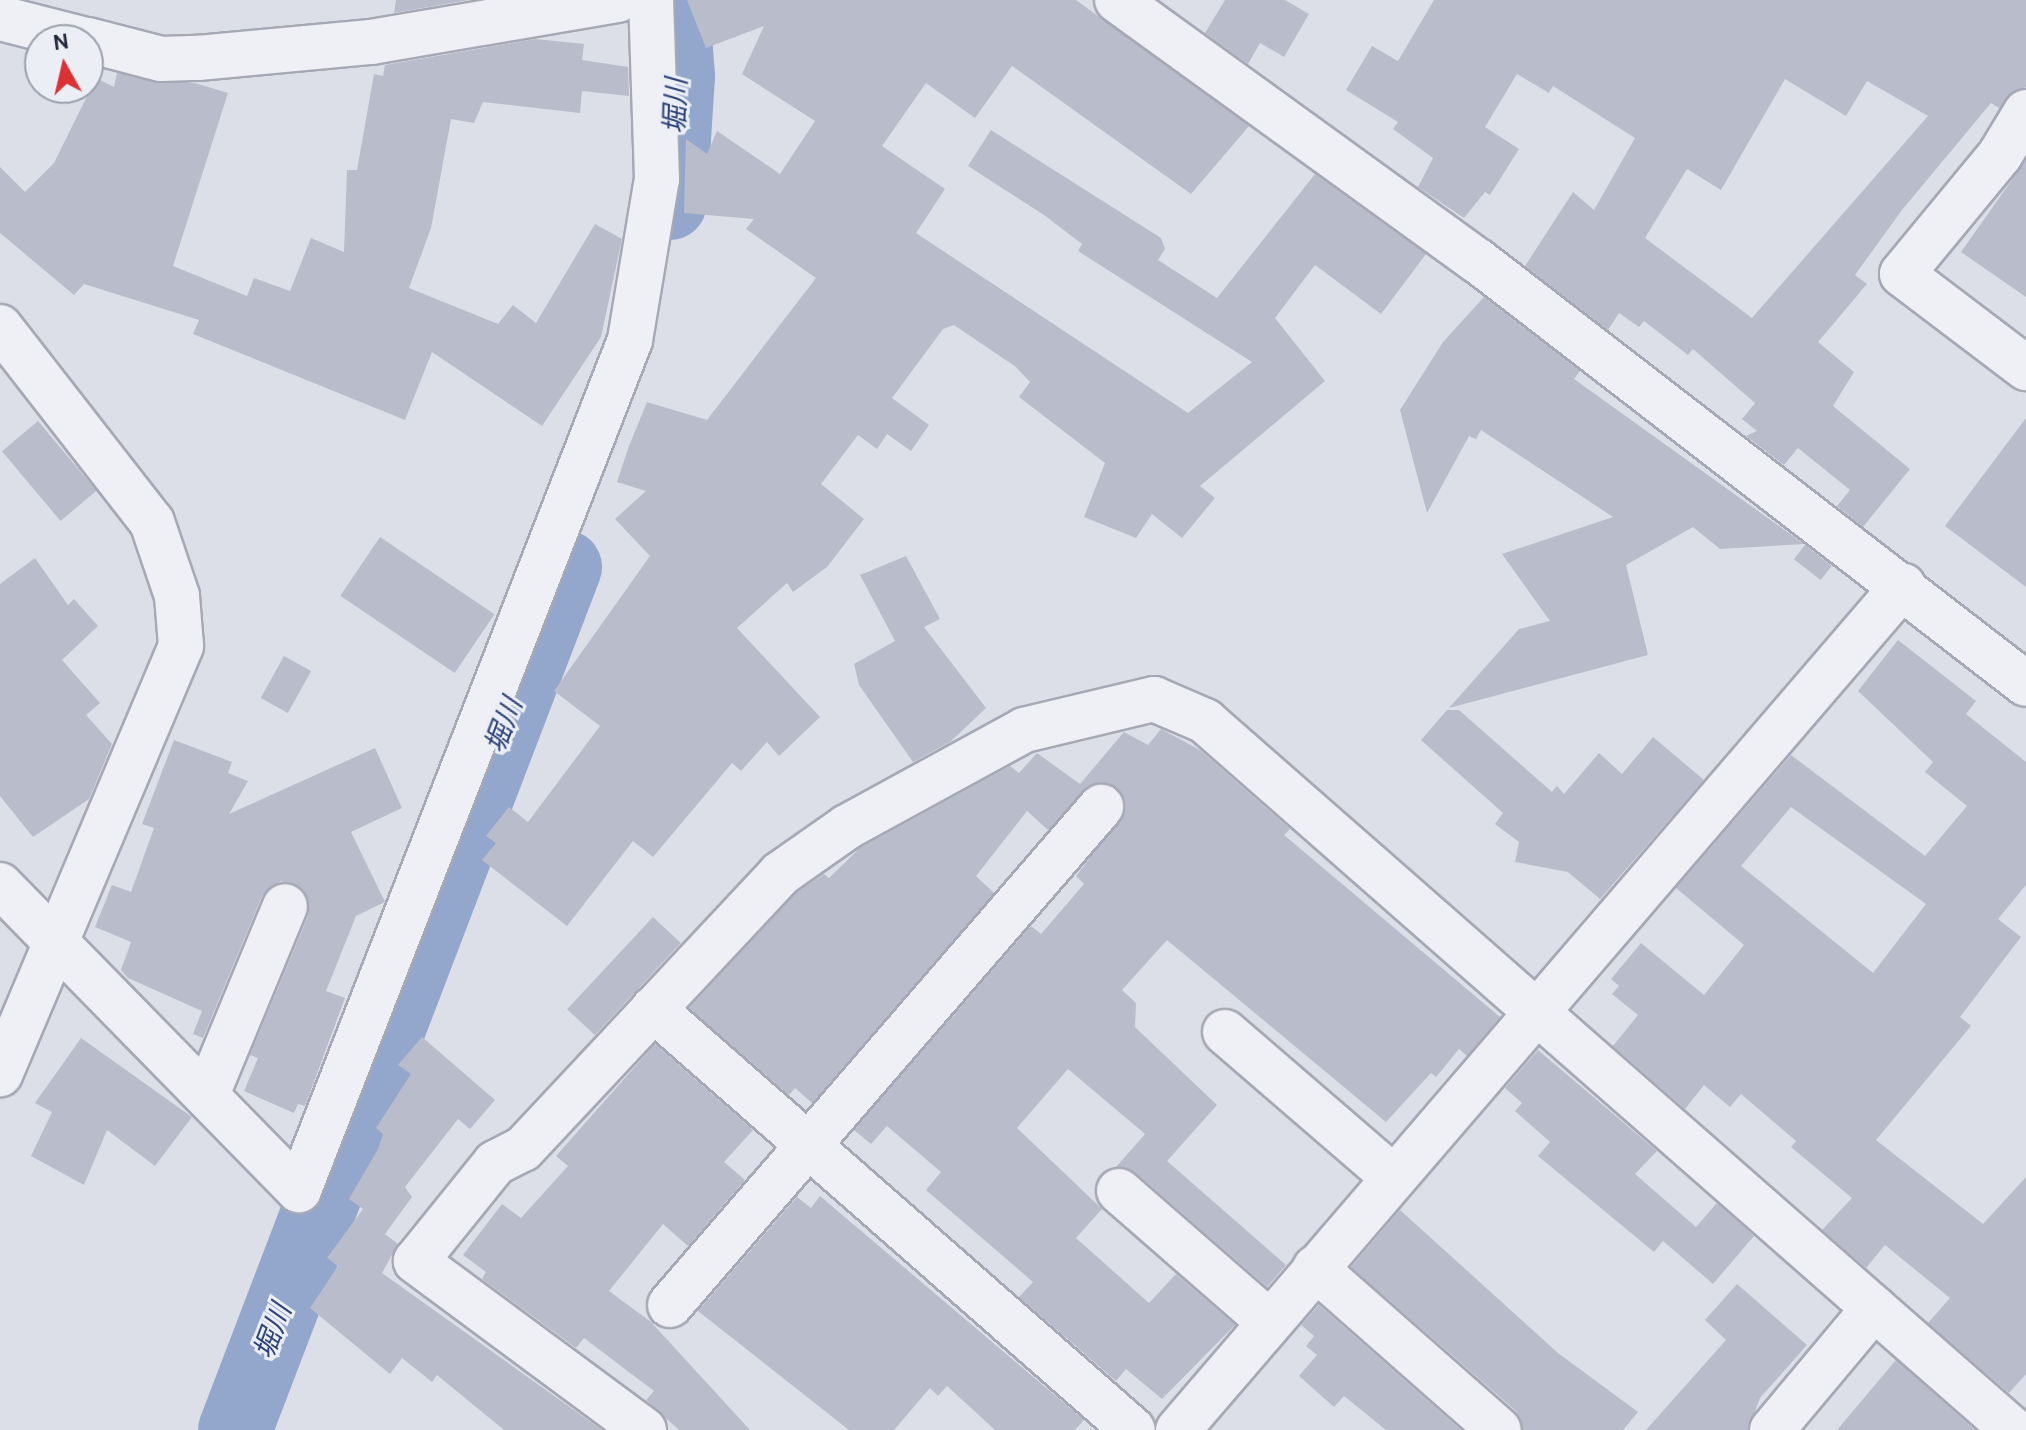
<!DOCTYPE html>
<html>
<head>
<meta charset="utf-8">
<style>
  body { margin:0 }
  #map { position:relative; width:2026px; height:1430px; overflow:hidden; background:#dcdfe8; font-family:Cabin,"Noto Sans JP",sans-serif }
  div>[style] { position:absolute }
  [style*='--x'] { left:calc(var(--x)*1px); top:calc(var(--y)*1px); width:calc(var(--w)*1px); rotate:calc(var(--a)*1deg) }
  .river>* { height:74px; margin:-37px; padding:0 37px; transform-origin:37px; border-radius:37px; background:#93a7cc }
  .building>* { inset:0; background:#b9bdcb; transform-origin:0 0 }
  .roads { filter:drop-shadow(2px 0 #a5a9b5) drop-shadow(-2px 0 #a5a9b5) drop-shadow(0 2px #a5a9b5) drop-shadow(0 -2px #a5a9b5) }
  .minor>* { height:44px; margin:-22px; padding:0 22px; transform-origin:22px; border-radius:22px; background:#eff0f6 }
  .tertiary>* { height:44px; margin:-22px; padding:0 22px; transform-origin:22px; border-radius:22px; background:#eff0f6 }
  span { translate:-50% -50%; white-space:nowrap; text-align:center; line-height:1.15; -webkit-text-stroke:6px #ebeef5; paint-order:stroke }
  .water-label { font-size:28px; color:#2b4377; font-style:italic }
  .north { position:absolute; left:24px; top:24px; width:80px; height:80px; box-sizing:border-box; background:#ebeef5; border:2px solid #9ba0ac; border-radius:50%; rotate:352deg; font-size:22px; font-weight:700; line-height:32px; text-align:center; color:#242b3f }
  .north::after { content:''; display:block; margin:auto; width:28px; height:36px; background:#db3236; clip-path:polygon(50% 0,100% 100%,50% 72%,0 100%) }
</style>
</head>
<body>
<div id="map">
  <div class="river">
    <i style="--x:670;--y:203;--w:127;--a:-86.4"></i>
    <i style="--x:678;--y:76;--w:76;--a:-94.5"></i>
    <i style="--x:235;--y:1430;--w:924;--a:-69.07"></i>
  </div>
  <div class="building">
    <i style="clip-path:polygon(396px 0,469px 0,394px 13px)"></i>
    <i style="clip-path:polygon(687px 0,1076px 0,1249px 126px,1191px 194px,1012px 66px,975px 118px,926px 83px,882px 146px,945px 189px,916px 233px,1188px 413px,1252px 362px,1078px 251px,1082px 244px,1044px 215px,968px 166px,991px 130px,1161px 238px,1165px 249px,1158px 260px,1217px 298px,1315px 174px,1426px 254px,1381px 314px,1315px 265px,1275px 318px,1325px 381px,1200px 486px,1215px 498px,1182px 538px,1152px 514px,1136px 538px,1084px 517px,1105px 463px,1019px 397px,1030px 382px,1016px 367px,954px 325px,943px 329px,892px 398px,929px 425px,911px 451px,887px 434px,877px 449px,858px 435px,821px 484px,864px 519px,827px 567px,793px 592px,787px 583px,737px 628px,820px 717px,779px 756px,767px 742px,741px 771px,732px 763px,653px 857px,633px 841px,567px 926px,482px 860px,496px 843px,486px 836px,509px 807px,528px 822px,600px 726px,554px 691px,650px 556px,615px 519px,646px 491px,617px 482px,629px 446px,647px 402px,707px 420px,816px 278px,746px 229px,754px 219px,684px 213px,686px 139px,707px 154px,717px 131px,780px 174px,815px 121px,742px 74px,764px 26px,706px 48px)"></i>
    <i style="clip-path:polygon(1225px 0,1285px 0,1309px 14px,1284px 57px,1260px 43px,1248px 64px,1205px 33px)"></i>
    <i style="clip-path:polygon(evenodd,1434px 0,2026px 0,2026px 87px,1999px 108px,1991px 103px,1902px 210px,1855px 275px,1867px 284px,1818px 342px,1854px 372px,1833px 406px,1910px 469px,1863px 527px,1837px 506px,1850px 490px,1798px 448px,1784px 465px,1746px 436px,1757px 431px,1742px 419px,1755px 403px,1693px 349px,1688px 355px,1644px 321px,1639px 327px,1619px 313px,1608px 330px,1525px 266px,1573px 192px,1594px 210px,1635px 138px,1553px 86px,1549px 93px,1517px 74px,1485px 127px,1519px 149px,1490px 195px,1485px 192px,1464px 218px,1418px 187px,1433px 158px,1393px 129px,1398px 122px,1346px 90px,1372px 46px,1398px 61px,1434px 0,1785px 79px,1846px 116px,1867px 81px,1928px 116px,1752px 318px,1645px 238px,1687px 169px,1721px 190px,1785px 79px)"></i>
    <i style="clip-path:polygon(535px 39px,584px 44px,582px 60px,628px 67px,629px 96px,582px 91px,580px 113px,483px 102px,474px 123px,451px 119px,431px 228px,409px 288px,498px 324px,513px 305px,536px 323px,595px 224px,622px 239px,601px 337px,542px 426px,432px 352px,405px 420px,193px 334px,199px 320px,84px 284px,74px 295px,0 233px,0 167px,25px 192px,54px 163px,96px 78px,114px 87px,117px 73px,195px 83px,228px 93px,173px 266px,247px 296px,254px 278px,290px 291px,311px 238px,344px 252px,347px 170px,357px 170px,374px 74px,383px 76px,385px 65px)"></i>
    <i style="clip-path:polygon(2026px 160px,2026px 297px,1961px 252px)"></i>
    <i style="clip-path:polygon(1484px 297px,1580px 371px,1574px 379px,1804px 544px,1720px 549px,1693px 527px,1626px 565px,1648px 655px,1449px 708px,1519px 629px,1550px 621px,1502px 554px,1613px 517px,1481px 430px,1476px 439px,1469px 436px,1427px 513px,1400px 410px,1443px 342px)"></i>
    <i style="clip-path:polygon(2026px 418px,2026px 587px,1945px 526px)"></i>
    <i style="left:38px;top:421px;width:91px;height:47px;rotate:50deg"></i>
    <i style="left:380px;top:537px;width:138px;height:71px;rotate:34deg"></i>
    <i style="left:1805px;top:545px;width:34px;height:18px;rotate:38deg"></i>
    <i style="clip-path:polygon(906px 556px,940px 619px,924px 627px,986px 708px,950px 742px,913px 762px,859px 685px,854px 664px,895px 641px,860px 575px)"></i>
    <i style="clip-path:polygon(35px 558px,68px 605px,74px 599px,98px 626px,62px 660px,100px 703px,86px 715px,112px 744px,89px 799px,33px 837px,0 796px,0 584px)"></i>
    <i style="clip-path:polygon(evenodd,1898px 640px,1976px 701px,1966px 714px,2026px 762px,2026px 885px,1998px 919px,2021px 937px,1960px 1017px,1971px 1026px,1876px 1140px,1983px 1224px,2026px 1177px,2026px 1374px,2009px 1393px,1928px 1323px,1950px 1298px,1885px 1245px,1866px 1268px,1822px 1230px,1852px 1198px,1791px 1147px,1796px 1141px,1741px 1094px,1730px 1107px,1704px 1085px,1685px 1109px,1613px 1046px,1638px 1015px,1612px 994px,1619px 986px,1611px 979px,1641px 943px,1704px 995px,1744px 945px,1676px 888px,1791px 755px,1925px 856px,1967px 806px,1925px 772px,1933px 762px,1858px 691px,1898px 640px,1791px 807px,1926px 904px,1873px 973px,1741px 866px,1791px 807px)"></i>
    <i style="left:284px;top:656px;width:31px;height:48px;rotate:29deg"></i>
    <i style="clip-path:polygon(1447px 710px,1459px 710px,1552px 792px,1557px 786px,1564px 794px,1599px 753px,1622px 774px,1653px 737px,1704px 780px,1600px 899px,1568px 872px,1515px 862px,1519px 842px,1495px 824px,1503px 813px,1421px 740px)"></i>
    <i style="clip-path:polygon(1161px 729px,1200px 750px,1290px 829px,1284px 835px,1500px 1017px,1467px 1056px,1459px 1049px,1436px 1077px,1431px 1073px,1386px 1122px,1167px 940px,1122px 990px,1136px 1003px,1135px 1027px,1217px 1105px,1167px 1161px,1286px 1265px,1267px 1287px,1135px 1172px,1116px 1167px,1145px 1134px,1068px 1069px,1017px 1128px,1102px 1209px,1076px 1238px,1149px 1303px,1176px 1274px,1235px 1325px,1162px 1399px,1126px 1369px,1116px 1381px,1019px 1297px,1033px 1282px,926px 1190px,941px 1172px,887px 1126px,871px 1144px,854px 1130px,1031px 926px,1041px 934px,1084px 884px,1076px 876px,1125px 812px,1117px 788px,1092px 784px,1048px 830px,1027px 811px,976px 876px,994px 893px,812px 1103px,795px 1088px,789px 1095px,689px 1008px,796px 893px,824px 874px,829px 878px,860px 848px,1010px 766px,1019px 773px,1037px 753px,1080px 784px,1124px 732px,1148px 745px)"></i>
    <i style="clip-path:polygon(174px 740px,232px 762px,228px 773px,248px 781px,229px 814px,375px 748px,402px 808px,351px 832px,385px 902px,356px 916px,326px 991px,345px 998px,305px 1106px,298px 1104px,294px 1113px,244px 1091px,258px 1058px,250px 1055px,308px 916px,304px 890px,281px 881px,262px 896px,203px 1038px,193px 1034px,202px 1011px,128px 978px,121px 970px,131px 942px,95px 927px,112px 885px,131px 892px,154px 828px,142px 824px)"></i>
    <i style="left:653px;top:917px;width:38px;height:126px;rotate:43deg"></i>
    <i style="clip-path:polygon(422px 1037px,495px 1100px,470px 1129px,458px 1119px,405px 1187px,412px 1197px,385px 1234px,398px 1244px,382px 1273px,602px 1430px,504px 1430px,437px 1375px,432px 1382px,402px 1358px,390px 1374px,310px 1308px,338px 1266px,327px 1258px,363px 1209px,349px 1199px,378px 1149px,383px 1134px,376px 1128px,411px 1074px,398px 1065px)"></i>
    <i style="clip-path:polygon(81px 1038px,192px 1117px,155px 1166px,107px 1130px,84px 1185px,31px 1156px,52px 1112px,35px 1103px)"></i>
    <i style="clip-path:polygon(655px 1044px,753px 1130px,724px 1162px,745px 1180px,688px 1246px,663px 1224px,609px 1291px,651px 1322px,750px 1430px,679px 1430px,646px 1400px,654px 1391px,584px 1338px,576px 1348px,482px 1279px,486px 1272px,463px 1255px,502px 1204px,521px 1218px,568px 1166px,556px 1156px)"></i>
    <i style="clip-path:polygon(1538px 1050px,1657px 1151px,1635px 1174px,1696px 1227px,1717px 1203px,1754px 1236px,1713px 1284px,1663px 1241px,1654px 1252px,1538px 1156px,1550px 1142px,1515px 1111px,1522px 1103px,1505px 1088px)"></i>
    <i style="clip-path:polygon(820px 1196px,1084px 1420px,1075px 1430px,995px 1430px,947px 1386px,938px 1396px,930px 1388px,894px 1430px,849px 1430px,698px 1311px,797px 1197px,811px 1208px)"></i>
    <i style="clip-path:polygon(1400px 1210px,1558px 1353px,1638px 1412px,1623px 1430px,1523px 1430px,1516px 1411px,1351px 1267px)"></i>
    <i style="clip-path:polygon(1737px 1284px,1807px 1345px,1760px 1398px,1748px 1430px,1646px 1430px,1726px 1340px,1705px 1320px)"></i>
    <i style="clip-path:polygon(1319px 1305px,1461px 1430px,1386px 1430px,1344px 1396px,1334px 1407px,1299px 1376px,1317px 1355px,1306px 1346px,1314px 1336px,1301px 1325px)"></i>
    <i style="clip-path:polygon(1896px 1360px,1975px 1430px,1837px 1430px)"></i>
  </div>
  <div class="roads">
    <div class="minor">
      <i style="--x:1117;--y:0;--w:445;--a:35.9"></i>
      <i style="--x:1478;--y:261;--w:692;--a:37.66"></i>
      <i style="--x:0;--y:18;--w:89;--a:14.3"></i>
      <i style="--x:88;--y:40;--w:75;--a:14.6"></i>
      <i style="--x:161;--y:59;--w:37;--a:-2"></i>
      <i style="--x:198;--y:58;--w:174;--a:-5.3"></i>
      <i style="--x:371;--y:42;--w:251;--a:-9.7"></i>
      <i style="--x:2026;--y:112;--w:50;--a:121.2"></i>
      <i style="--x:2000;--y:155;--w:154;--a:129.5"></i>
      <i style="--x:1902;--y:274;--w:156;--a:37.2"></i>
      <i style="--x:0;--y:885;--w:427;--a:45.6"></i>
      <i style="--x:299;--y:1190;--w:912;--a:-68.72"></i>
      <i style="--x:630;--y:340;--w:163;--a:-80.5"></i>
      <i style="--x:657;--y:179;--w:179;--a:-91.9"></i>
      <i style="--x:653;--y:1009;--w:638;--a:41.25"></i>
      <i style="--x:1225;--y:1032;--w:222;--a:40.8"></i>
      <i style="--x:208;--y:1092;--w:201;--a:-67.5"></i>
      <i style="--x:1119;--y:1191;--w:199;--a:41.1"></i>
      <i style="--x:1315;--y:1268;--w:245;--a:41.4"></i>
      <i style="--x:670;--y:1305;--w:659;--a:-49.13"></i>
      <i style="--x:644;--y:1430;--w:284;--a:-143.5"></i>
      <i style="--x:416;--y:1261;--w:126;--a:-51.1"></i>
      <i style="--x:495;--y:1163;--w:31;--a:-27"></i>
      <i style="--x:523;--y:1149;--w:376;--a:-46.9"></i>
      <i style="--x:780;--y:874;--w:82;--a:-35"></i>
      <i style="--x:847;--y:827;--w:202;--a:-28.7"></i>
      <i style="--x:1024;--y:730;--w:134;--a:-13.4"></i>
      <i style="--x:1154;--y:699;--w:56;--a:23.3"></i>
      <i style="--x:1205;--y:721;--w:1075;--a:41.27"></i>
      <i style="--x:1178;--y:1430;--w:1113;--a:-49.34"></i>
      <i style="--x:1772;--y:1430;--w:159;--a:-50.1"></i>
    </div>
    <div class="tertiary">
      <i style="--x:0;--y:327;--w:247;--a:52.1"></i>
      <i style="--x:152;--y:522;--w:78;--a:71.3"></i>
      <i style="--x:177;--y:596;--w:50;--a:85.4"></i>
      <i style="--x:181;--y:646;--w:465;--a:112.9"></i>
    </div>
  </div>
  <div class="water-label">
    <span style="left:675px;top:106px;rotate:-88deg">堀川</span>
    <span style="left:503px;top:725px;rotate:-69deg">堀川</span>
    <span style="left:272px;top:1331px;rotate:-69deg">堀川</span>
  </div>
  <div class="north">N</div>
</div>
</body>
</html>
